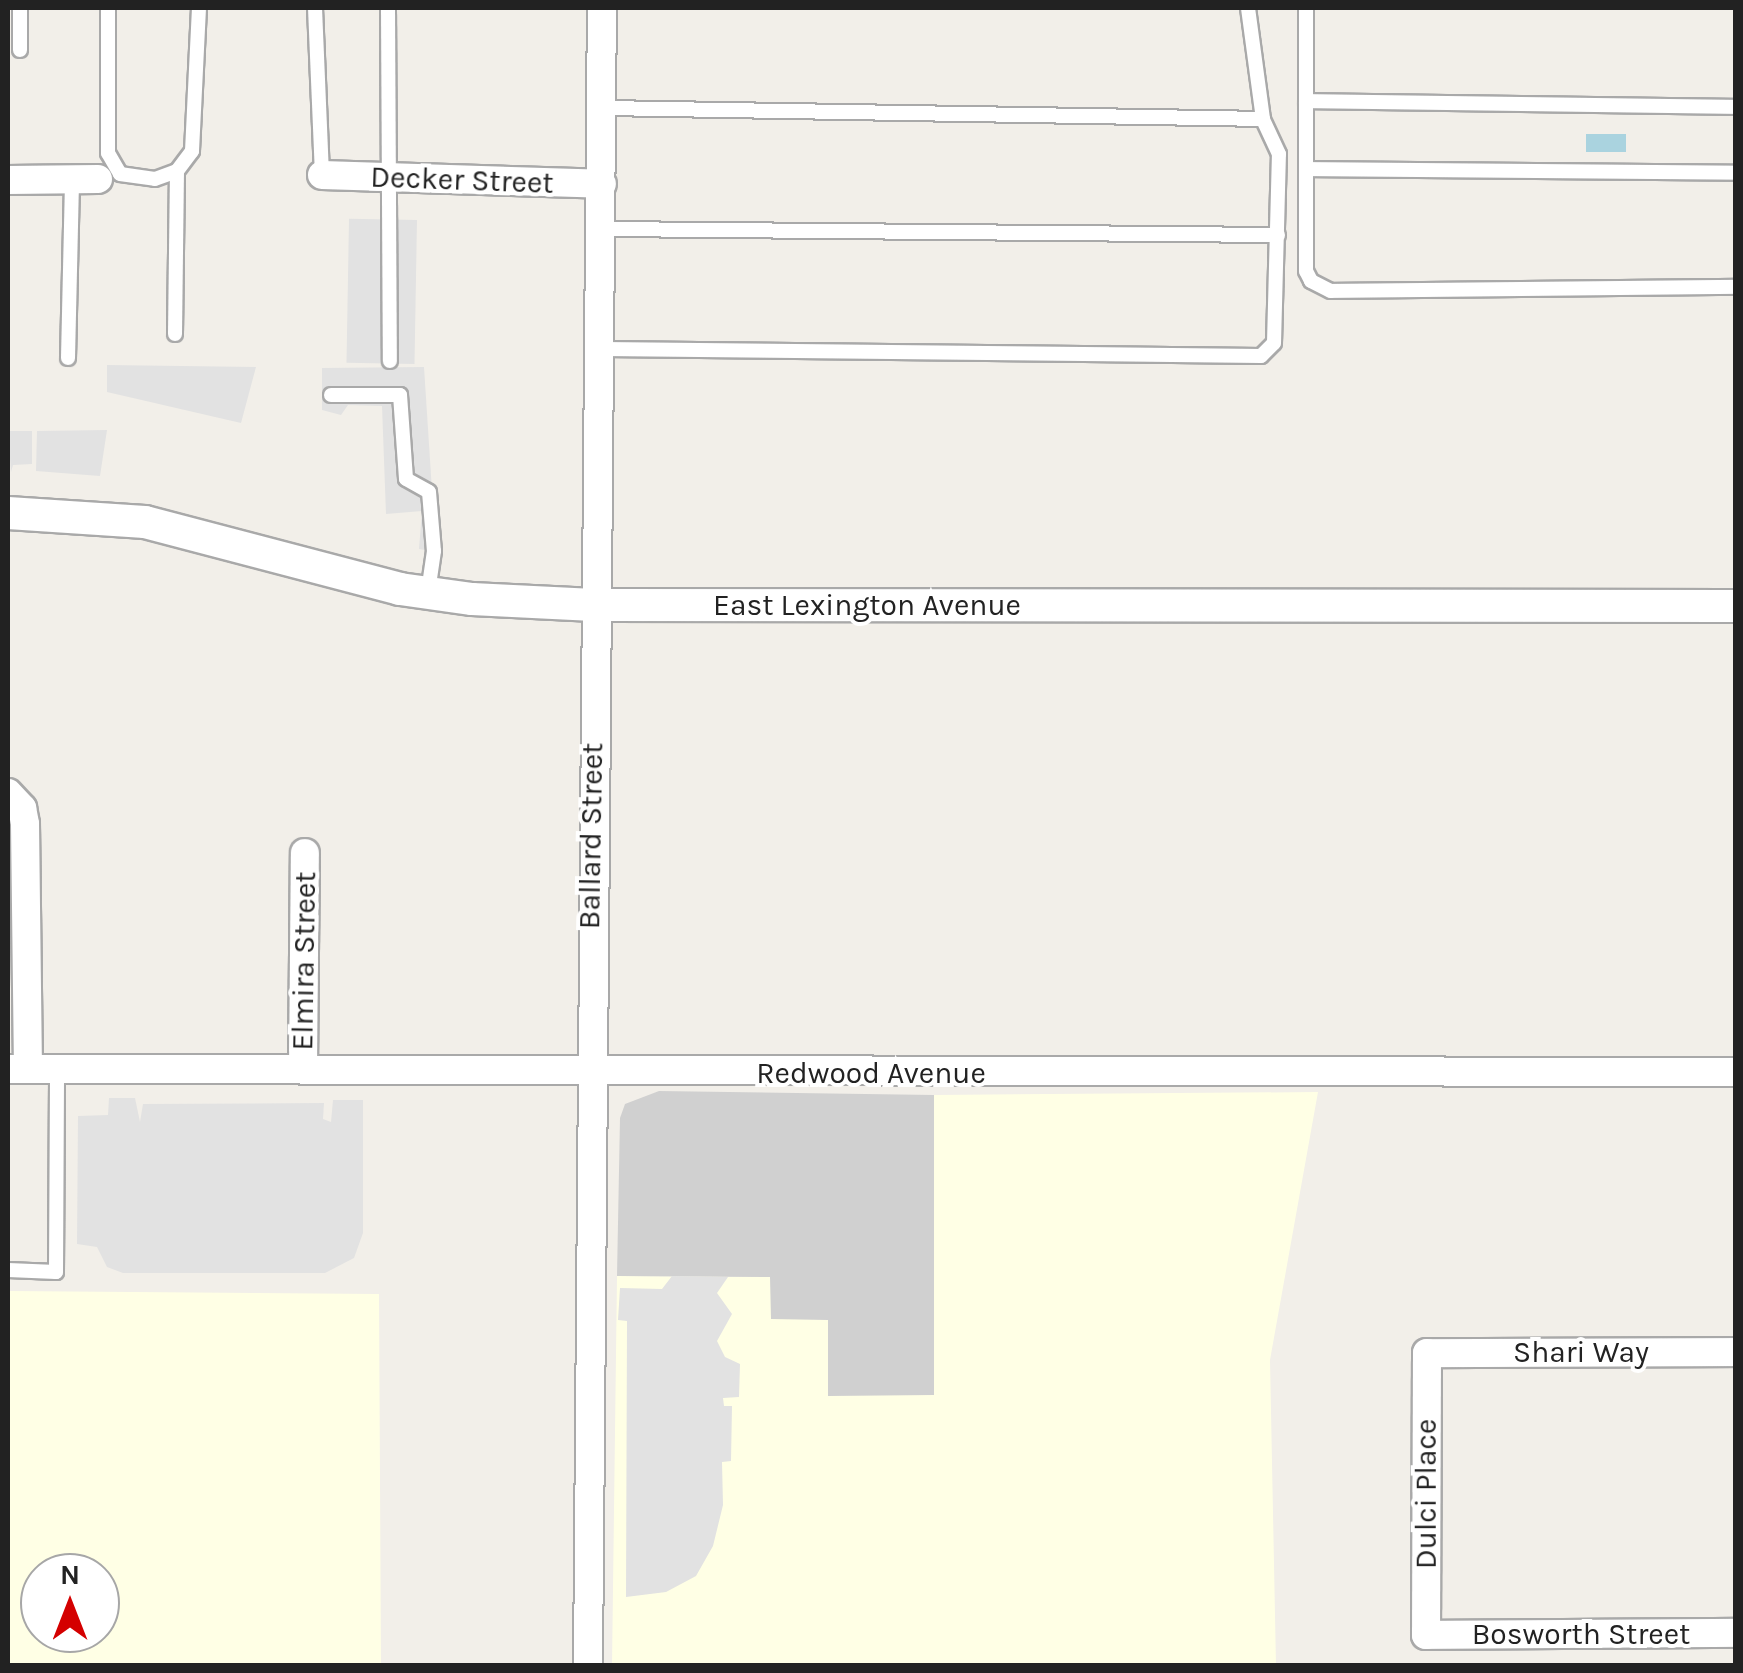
<!DOCTYPE html>
<html>
<head>
<meta charset="utf-8">
<style>
  body { margin:0 }
  #map { position:relative; width:1743px; height:1673px; overflow:hidden; background:#f2efe9; font-family:Karla,sans-serif }
  div>[style] { position:absolute }
  [style*='--x'] { left:calc(var(--x)*1px); top:calc(var(--y)*1px); width:calc(var(--w)*1px); rotate:calc(var(--a)*1deg) }
  .education>* { inset:0; background:#ffffe5 }
  .religious>* { inset:0; background:#d0d0d0 }
  .parking>* { inset:0; background:#e2e2e2; transform-origin:0 0 }
  .water>* { inset:0; background:#aad3df; transform-origin:0 0 }
  .roads { filter:drop-shadow(2px 0 #a9a9a9) drop-shadow(-2px 0 #a9a9a9) drop-shadow(0 2px #a9a9a9) drop-shadow(0 -2px #a9a9a9) }
  .service>* { height:14px; margin:-7px; padding:0 7px; transform-origin:7px; border-radius:7px; background:#fff }
  .minor>* { height:28px; margin:-14px; padding:0 14px; transform-origin:14px; border-radius:14px; background:#fff }
  .tertiary>* { height:32px; margin:-16px; padding:0 16px; transform-origin:16px; border-radius:16px; background:#fff }
  span { translate:-50% -50%; white-space:nowrap; text-align:center; line-height:1.15; -webkit-text-stroke:8px #fff; paint-order:stroke }
  .street-label { font-size:30px; color:#222 }
  .frame { position:absolute; inset:0; border:10px solid #222; pointer-events:none }
  .north { position:absolute; left:20px; top:1553px; width:100px; height:100px; box-sizing:border-box; background:#fff; border:2px solid #a7a7a7; border-radius:50%; rotate:0deg; font-size:28px; font-weight:700; line-height:40px; text-align:center; color:#222 }
  .north::after { content:''; display:block; margin:auto; width:35px; height:45px; background:#d40000; clip-path:polygon(50% 0,100% 100%,50% 72%,0 100%) }
</style>
</head>
<body>
<div id="map">
  <div class="education">
    <i style="clip-path:polygon(1318px 1092px,1270px 1360px,1276px 1665px,612px 1666px,617px 1276px,771px 1277px,934px 1394px,934px 1095px)"></i>
    <i style="clip-path:polygon(evenodd,8px 1291px,379px 1294px,381px 1665px,8px 1665px,8px 1291px,40px 1573px,100px 1573px,100px 1633px,40px 1633px,40px 1573px)"></i>
  </div>
  <div class="religious">
    <i style="clip-path:polygon(659px 1091px,934px 1095px,934px 1395px,828px 1396px,828px 1320px,771px 1319px,770px 1277px,617px 1276px,620px 1118px,625px 1104px)"></i>
  </div>
  <div class="parking">
    <i style="left:417px;top:220px;width:144px;height:68px;rotate:91deg"></i>
    <i style="clip-path:polygon(107px 365px,256px 367px,241px 423px,107px 392px)"></i>
    <i style="clip-path:polygon(424px 367px,436px 552px,419px 549px,422px 511px,386px 514px,382px 406px,348px 405px,341px 415px,322px 410px,322px 368px)"></i>
    <i style="clip-path:polygon(107px 430px,100px 476px,36px 471px,37px 431px)"></i>
    <i style="clip-path:polygon(8px 431px,32px 431px,32px 464px,13px 465px,11px 472px)"></i>
    <i style="clip-path:polygon(109px 1098px,135px 1098px,140px 1122px,143px 1104px,324px 1103px,323px 1119px,331px 1122px,333px 1100px,363px 1100px,363px 1233px,354px 1258px,325px 1273px,123px 1273px,107px 1267px,97px 1247px,77px 1244px,78px 1116px,108px 1115px)"></i>
    <i style="clip-path:polygon(672px 1276px,728px 1277px,717px 1293px,732px 1314px,717px 1341px,725px 1357px,740px 1364px,739px 1397px,723px 1398px,724px 1406px,732px 1406px,731px 1461px,722px 1462px,723px 1505px,713px 1546px,696px 1576px,666px 1592px,626px 1597px,627px 1321px,618px 1320px,620px 1288px,662px 1289px)"></i>
  </div>
  <div class="water">
    <i style="left:1586px;top:134px;width:40px;height:18px"></i>
  </div>
  <div class="roads">
    <div class="service">
      <i style="--x:20;--y:8;--w:42;--a:90"></i>
      <i style="--x:108;--y:8;--w:145;--a:90"></i>
      <i style="--x:108;--y:153;--w:24;--a:60"></i>
      <i style="--x:120;--y:174;--w:35;--a:8"></i>
      <i style="--x:155;--y:179;--w:23;--a:-20"></i>
      <i style="--x:177;--y:171;--w:25;--a:-53"></i>
      <i style="--x:192;--y:151;--w:143;--a:-87.2"></i>
      <i style="--x:315;--y:8;--w:167;--a:87.6"></i>
      <i style="--x:388;--y:8;--w:353;--a:89.7"></i>
      <i style="--x:1306;--y:8;--w:263;--a:90"></i>
      <i style="--x:1306;--y:271;--w:11;--a:63"></i>
      <i style="--x:1311;--y:281;--w:22;--a:27"></i>
      <i style="--x:1331;--y:291;--w:405;--a:-0.6"></i>
      <i style="--x:1306;--y:101;--w:430;--a:0.8"></i>
      <i style="--x:603;--y:108;--w:660;--a:0.95"></i>
      <i style="--x:1306;--y:169;--w:430;--a:0.5"></i>
      <i style="--x:603;--y:229;--w:675;--a:0.51"></i>
      <i style="--x:175;--y:334;--w:163;--a:-89.3"></i>
      <i style="--x:603;--y:349;--w:658;--a:0.61"></i>
      <i style="--x:1261;--y:356;--w:18;--a:-45"></i>
      <i style="--x:1274;--y:343;--w:189;--a:-88.5"></i>
      <i style="--x:1279;--y:154;--w:38;--a:-115"></i>
      <i style="--x:1263;--y:119;--w:112;--a:-97.7"></i>
      <i style="--x:68;--y:358;--w:177;--a:-88.7"></i>
      <i style="--x:331;--y:395;--w:69;--a:0"></i>
      <i style="--x:400;--y:395;--w:84;--a:85.9"></i>
      <i style="--x:406;--y:479;--w:26;--a:29"></i>
      <i style="--x:429;--y:492;--w:59;--a:85.2"></i>
      <i style="--x:434;--y:551;--w:41;--a:98.3"></i>
      <i style="--x:8;--y:1270;--w:48;--a:2.4"></i>
      <i style="--x:56;--y:1272;--w:202;--a:-89.7"></i>
    </div>
    <div class="minor">
      <i style="--x:322;--y:175;--w:280;--a:1.8"></i>
      <i style="--x:8;--y:180;--w:90;--a:-0.6"></i>
      <i style="--x:8;--y:793;--w:21;--a:47"></i>
      <i style="--x:22;--y:808;--w:16;--a:79"></i>
      <i style="--x:25;--y:824;--w:245;--a:89.3"></i>
      <i style="--x:303;--y:1068;--w:215;--a:-89.5"></i>
      <i style="--x:8;--y:1069;--w:1728;--a:0.1"></i>
      <i style="--x:1736;--y:1352;--w:309;--a:179.8"></i>
      <i style="--x:1427;--y:1353;--w:282;--a:90.2"></i>
      <i style="--x:1426;--y:1635;--w:310;--a:-0.4"></i>
      <i style="--x:588;--y:1666;--w:1658;--a:-89.52"></i>
    </div>
    <div class="tertiary">
      <i style="--x:8;--y:513;--w:137;--a:3.8"></i>
      <i style="--x:145;--y:522;--w:264;--a:14.7"></i>
      <i style="--x:400;--y:589;--w:73;--a:7.9"></i>
      <i style="--x:472;--y:599;--w:122;--a:2.8"></i>
      <i style="--x:594;--y:605;--w:1142;--a:0.05"></i>
    </div>
  </div>
  <div class="street-label">
    <span style="left:462px;top:180px;rotate:2deg">Decker Street</span>
    <span style="left:867px;top:605px">East Lexington Avenue</span>
    <span style="left:591px;top:836px;rotate:-89deg">Ballard Street</span>
    <span style="left:304px;top:961px;rotate:-89deg">Elmira Street</span>
    <span style="left:871px;top:1073px">Redwood Avenue</span>
    <span style="left:1581px;top:1352px">Shari Way</span>
    <span style="left:1426px;top:1494px;rotate:-90deg">Dulci Place</span>
    <span style="left:1581px;top:1634px">Bosworth Street</span>
  </div>
  <div class="frame"></div>
  <div class="north">N</div>
</div>
</body>
</html>
